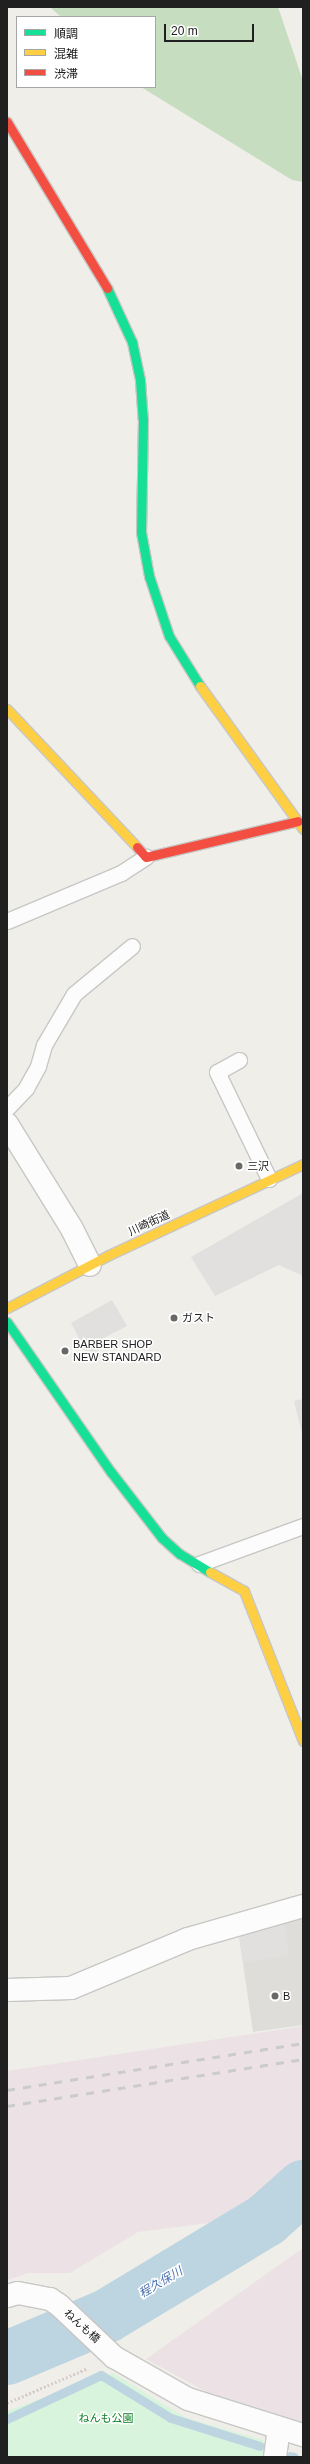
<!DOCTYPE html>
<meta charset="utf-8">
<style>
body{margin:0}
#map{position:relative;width:310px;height:2464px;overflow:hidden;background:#efeee9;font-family:Helvetica,"Noto Sans JP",sans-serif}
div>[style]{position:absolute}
.residential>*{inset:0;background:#deddda}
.industrial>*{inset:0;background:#ece2e6}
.forest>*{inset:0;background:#c6ddbf}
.park>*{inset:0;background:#d8f4dc}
.parking>*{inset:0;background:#e1e0de}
.stream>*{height:9px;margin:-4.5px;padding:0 4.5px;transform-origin:4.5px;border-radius:4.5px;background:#bdd5e1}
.river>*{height:54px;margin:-27px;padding:0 27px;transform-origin:27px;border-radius:27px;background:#bdd5e1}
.path>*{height:2.5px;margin-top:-1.25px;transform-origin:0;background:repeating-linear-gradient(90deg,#d7ccc8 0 2px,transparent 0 4px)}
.roads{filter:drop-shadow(1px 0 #c7c7c5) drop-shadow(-1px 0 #c7c7c5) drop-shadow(0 1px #c7c7c5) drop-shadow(0 -1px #c7c7c5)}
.lane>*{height:15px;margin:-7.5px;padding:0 7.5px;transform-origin:7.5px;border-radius:7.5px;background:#fdfcfc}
.street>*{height:22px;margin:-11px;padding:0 11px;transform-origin:11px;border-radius:11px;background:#fdfcfc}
.fast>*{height:9px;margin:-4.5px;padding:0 4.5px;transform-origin:4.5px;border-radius:4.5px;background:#16e098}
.slow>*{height:9px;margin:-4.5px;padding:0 4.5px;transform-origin:4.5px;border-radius:4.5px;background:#ffcf43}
.jam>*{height:9px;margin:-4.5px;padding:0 4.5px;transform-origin:4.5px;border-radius:4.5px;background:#f24e42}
.rail>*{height:3px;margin-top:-1.5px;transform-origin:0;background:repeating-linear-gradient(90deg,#cbcbca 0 8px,transparent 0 16px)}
.dots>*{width:11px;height:11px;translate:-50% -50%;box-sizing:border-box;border:2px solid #fff;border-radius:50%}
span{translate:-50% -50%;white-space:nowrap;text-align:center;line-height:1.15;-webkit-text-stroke:3px #fff;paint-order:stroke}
.poi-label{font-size:11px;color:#202020}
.left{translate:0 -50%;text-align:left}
.street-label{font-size:11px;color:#202020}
.park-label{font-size:11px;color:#0d7f26}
.water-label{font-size:12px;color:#4d71b0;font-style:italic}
.frame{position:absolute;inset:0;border:8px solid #202020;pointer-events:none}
.legend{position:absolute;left:16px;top:16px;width:140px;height:72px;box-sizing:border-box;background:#fff;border:1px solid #a6a6a6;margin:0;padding:5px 7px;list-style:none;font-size:12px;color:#202020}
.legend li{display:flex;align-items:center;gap:8px;height:20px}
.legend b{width:20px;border:1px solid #a6a6a6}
.scale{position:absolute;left:164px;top:24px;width:90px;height:18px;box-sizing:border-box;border:2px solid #202020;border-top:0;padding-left:5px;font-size:12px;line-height:14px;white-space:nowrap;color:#202020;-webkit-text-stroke:3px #fff;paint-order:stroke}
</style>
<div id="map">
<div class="residential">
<div style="clip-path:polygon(303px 1918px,303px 2025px,253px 2032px,239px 1936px)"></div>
</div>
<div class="industrial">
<div style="clip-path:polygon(303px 2026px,303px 2211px,138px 2232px,70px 2273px,28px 2273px,7px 2280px,7px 2071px)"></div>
<div style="clip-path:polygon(303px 2248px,303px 2426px,227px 2403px,146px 2359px)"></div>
</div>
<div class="forest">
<div style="clip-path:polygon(50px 7px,278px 7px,303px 81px,303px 182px,292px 180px,141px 87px,155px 87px,155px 17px,61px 17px)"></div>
</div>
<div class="park">
<div style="clip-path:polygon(113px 2373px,186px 2418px,263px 2440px,268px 2457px,7px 2457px,7px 2411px)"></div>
</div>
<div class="parking">
<div style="clip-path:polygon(303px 1193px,303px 1276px,279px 1265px,215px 1296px,191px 1257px)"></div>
<div style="clip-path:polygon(112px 1300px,127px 1326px,94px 1343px,101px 1355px,91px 1361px,71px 1323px)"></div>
<div style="clip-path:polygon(303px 1399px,303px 1437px,294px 1401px)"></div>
<div style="clip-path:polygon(284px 1923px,289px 1956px,243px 1963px,239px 1936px)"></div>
</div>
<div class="stream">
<div style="left:7px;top:2419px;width:104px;rotate:-25.1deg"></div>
<div style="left:101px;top:2375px;width:82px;rotate:31.6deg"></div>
<div style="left:171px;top:2418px;width:93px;rotate:17.5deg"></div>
<div style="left:290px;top:2456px;width:4px;rotate:14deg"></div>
</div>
<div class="river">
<div style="left:7px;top:2358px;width:108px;rotate:-22.8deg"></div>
<div style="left:107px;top:2316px;width:186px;rotate:-31.1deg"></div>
<div style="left:266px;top:2220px;width:50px;rotate:-41.7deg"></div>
</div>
<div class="path">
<div style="left:7px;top:2403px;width:88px;rotate:-23.4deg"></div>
</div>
<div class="roads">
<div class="lane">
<div style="left:7px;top:921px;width:124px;rotate:-22.8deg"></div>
<div style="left:121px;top:873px;width:30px;rotate:-33deg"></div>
<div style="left:239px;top:1060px;width:25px;rotate:151deg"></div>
<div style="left:217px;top:1072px;width:119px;rotate:64.1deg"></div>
<div style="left:7px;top:1108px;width:28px;rotate:-46deg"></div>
<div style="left:26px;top:1088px;width:25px;rotate:-61deg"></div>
<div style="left:38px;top:1066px;width:22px;rotate:-74deg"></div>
<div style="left:44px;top:1045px;width:59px;rotate:-59.5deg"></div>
<div style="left:74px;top:994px;width:75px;rotate:-39.6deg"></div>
<div style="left:199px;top:1564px;width:111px;rotate:-20.1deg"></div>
</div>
<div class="street">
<div style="left:7px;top:1124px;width:123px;rotate:58.2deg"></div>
<div style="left:72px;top:1229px;width:40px;rotate:63.4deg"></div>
<div style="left:7px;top:1990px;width:64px;rotate:-1.8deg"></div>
<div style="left:71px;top:1988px;width:127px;rotate:-22.7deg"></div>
<div style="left:188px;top:1939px;width:120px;rotate:-16deg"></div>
<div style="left:7px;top:2296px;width:11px;rotate:-15deg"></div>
<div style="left:18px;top:2293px;width:33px;rotate:11deg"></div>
<div style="left:50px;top:2299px;width:11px;rotate:34deg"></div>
<div style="left:59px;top:2305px;width:76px;rotate:43.4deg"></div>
<div style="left:114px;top:2357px;width:85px;rotate:29.6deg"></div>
<div style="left:188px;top:2399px;width:121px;rotate:17.4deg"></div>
<div style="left:275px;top:2457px;width:29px;rotate:-82deg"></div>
</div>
<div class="fast">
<div style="left:107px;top:288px;width:60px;rotate:65.2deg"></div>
<div style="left:132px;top:342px;width:39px;rotate:78deg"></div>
<div style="left:140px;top:380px;width:39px;rotate:86deg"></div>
<div style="left:143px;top:419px;width:113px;rotate:91deg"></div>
<div style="left:141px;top:532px;width:45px;rotate:79.7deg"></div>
<div style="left:149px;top:576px;width:63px;rotate:71.6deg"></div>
<div style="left:169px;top:636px;width:59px;rotate:58.2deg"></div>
<div style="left:7px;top:1322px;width:183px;rotate:55.3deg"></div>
<div style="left:111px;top:1472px;width:83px;rotate:52.3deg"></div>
<div style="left:162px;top:1538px;width:24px;rotate:42deg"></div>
<div style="left:180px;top:1554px;width:35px;rotate:31deg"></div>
</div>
<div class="slow">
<div style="left:200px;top:686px;width:176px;rotate:54.2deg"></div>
<div style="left:7px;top:709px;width:190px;rotate:46.7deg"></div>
<div style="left:7px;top:1308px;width:115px;rotate:-27.5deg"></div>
<div style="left:109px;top:1255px;width:214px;rotate:-25.1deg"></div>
<div style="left:210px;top:1572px;width:39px;rotate:29deg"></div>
<div style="left:244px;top:1591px;width:161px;rotate:68.5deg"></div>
</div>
<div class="jam">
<div style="left:7px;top:122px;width:194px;rotate:58.9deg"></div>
<div style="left:137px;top:847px;width:13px;rotate:48deg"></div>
<div style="left:146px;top:857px;width:156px;rotate:-13.3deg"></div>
</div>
</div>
<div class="rail">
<div style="left:7px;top:2090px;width:300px;rotate:-9deg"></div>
<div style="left:7px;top:2106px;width:300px;rotate:-9deg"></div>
</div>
<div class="dots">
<div style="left:239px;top:1166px;background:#686866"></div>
<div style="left:174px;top:1318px;background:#686866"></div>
<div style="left:65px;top:1351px;background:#686866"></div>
<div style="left:275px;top:1996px;background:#686866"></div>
</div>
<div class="poi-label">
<span class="left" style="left:247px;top:1166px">三沢</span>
<span class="left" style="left:182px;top:1318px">ガスト</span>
<span class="left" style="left:73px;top:1351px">BARBER SHOP<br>NEW STANDARD</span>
<span class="left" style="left:283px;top:1996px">B</span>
</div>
<div class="street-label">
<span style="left:149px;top:1223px;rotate:-25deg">川崎街道</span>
<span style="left:82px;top:2326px;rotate:42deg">ねんも橋</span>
</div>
<div class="park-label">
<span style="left:106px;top:2418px">ねんも公園</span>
</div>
<div class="water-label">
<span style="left:161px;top:2283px;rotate:-31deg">程久保川</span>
</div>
<div class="frame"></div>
<ul class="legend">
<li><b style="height:5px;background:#16e098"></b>順調</li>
<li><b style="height:5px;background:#ffcf43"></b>混雑</li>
<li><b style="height:5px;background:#f24e42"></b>渋滞</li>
</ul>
<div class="scale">20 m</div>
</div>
